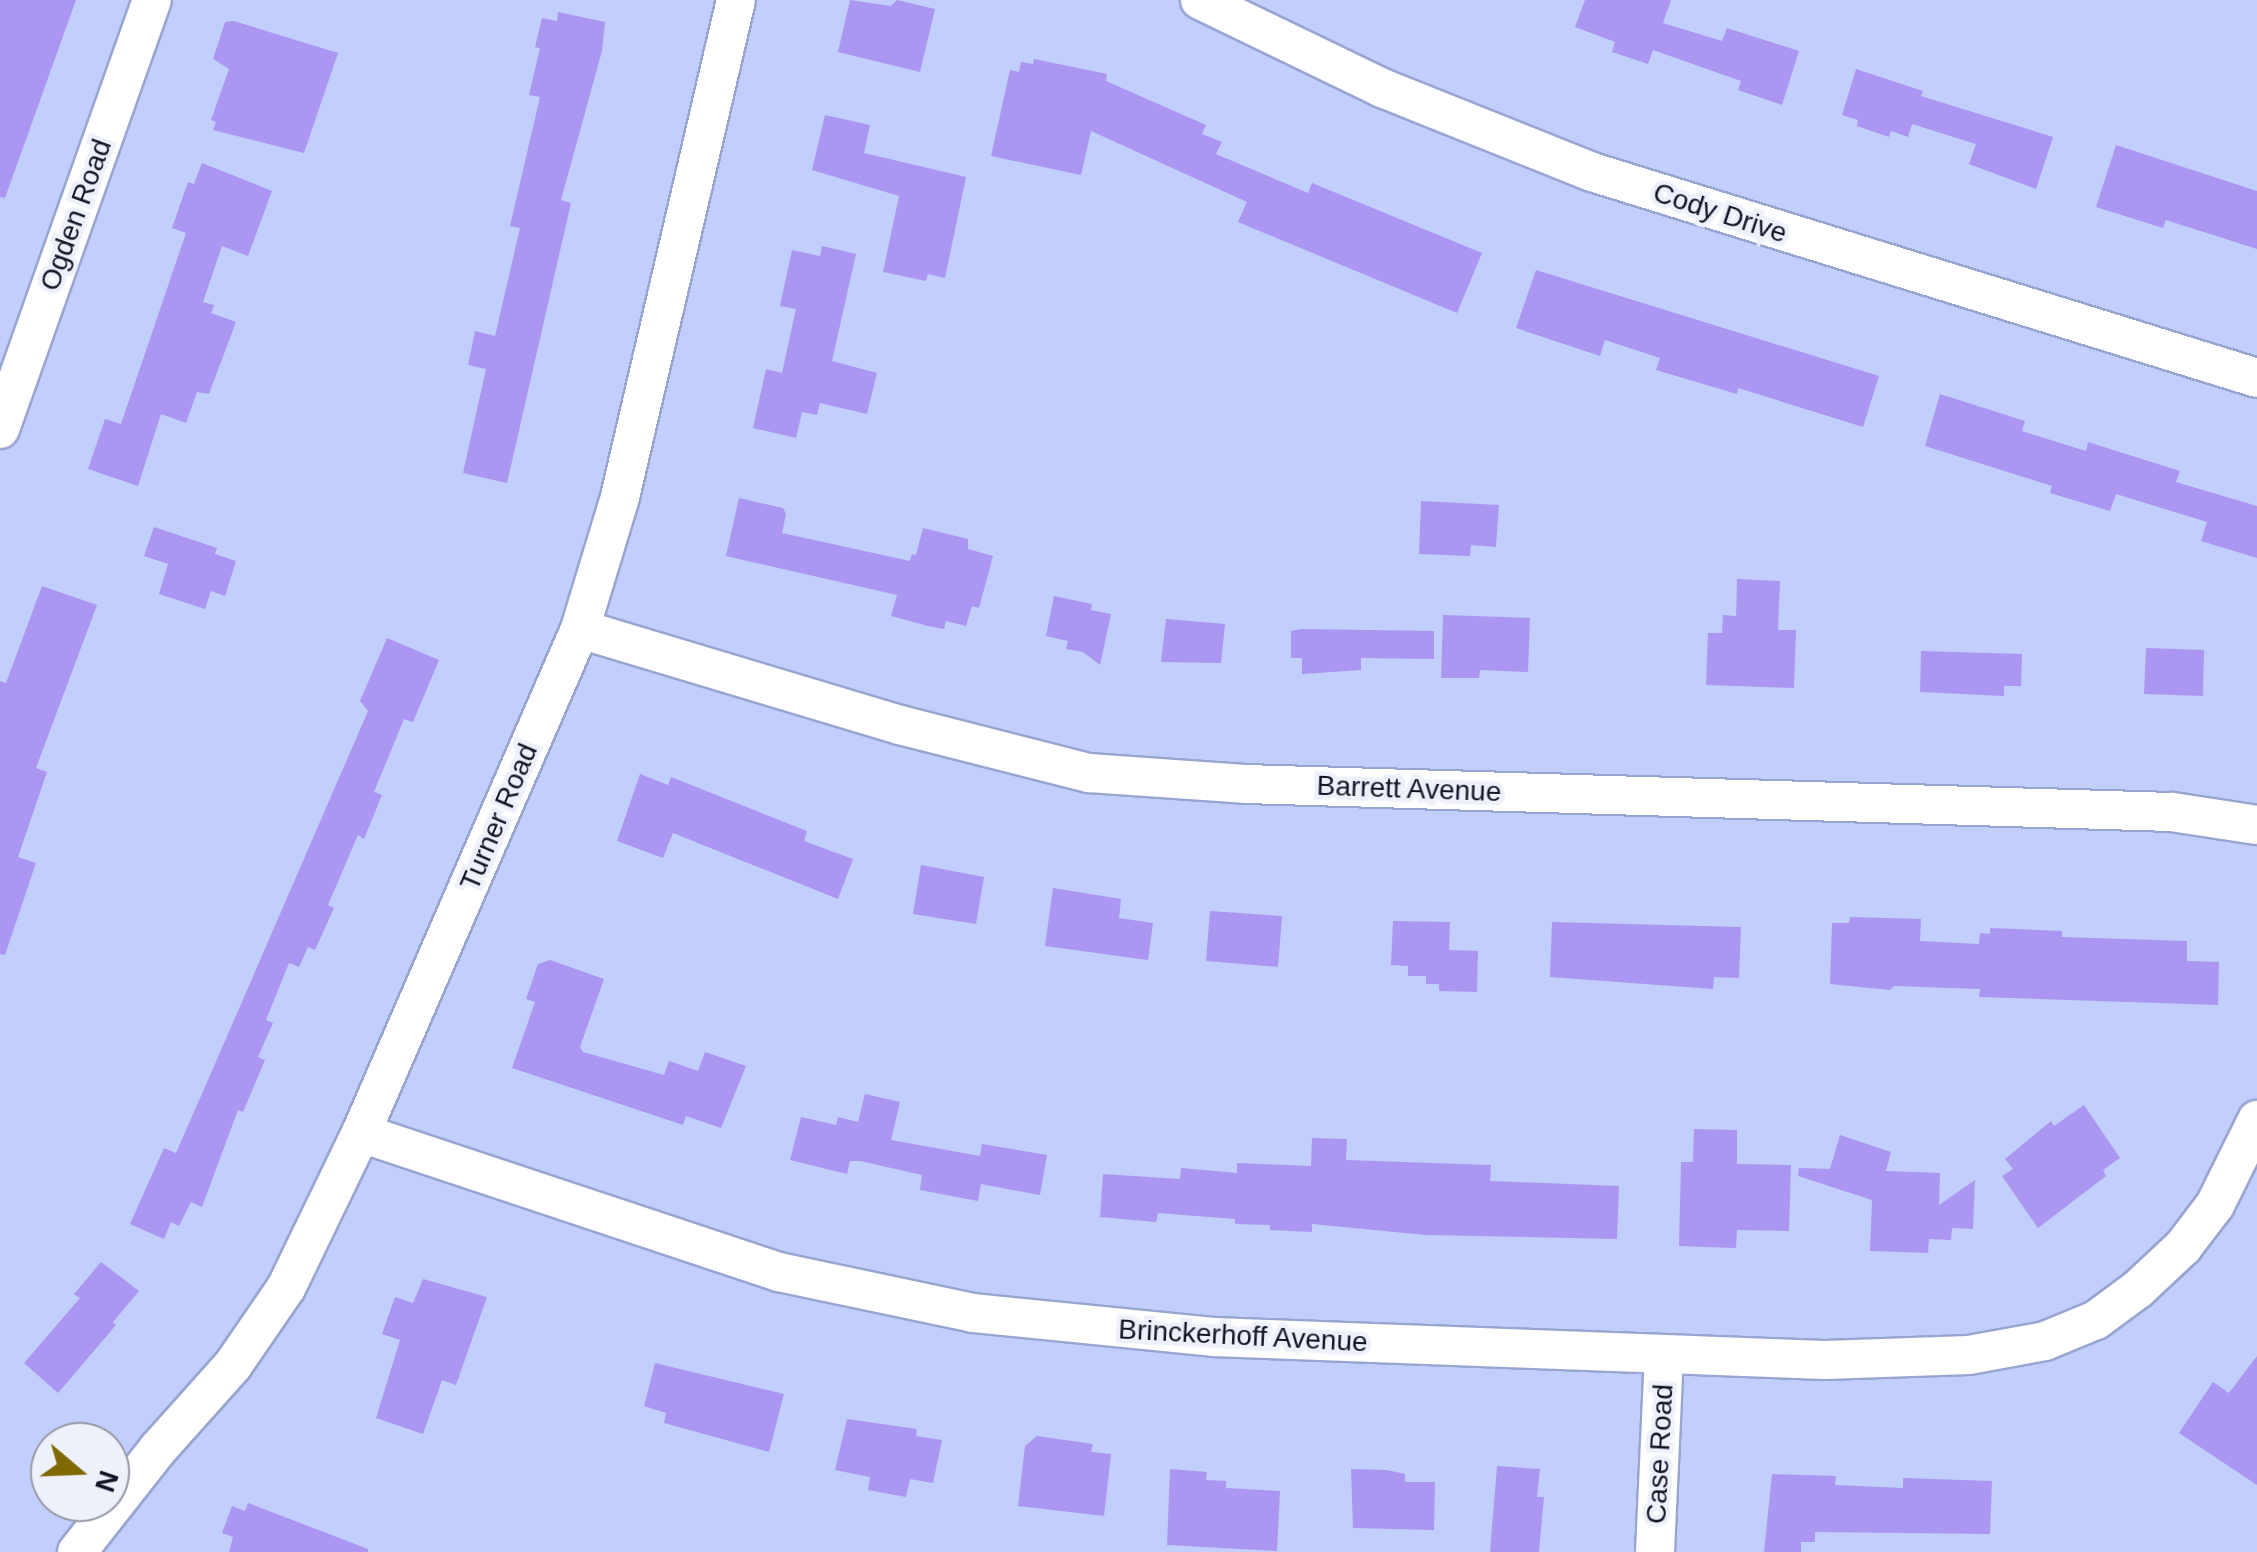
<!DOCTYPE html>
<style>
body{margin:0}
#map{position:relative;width:2257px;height:1552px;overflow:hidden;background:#c2cefc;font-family:Helvetica,sans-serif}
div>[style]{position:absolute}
.building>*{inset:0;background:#ab97f1}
.roads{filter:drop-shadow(2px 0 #99a5d1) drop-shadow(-2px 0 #99a5d1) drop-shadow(0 2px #99a5d1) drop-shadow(0 -2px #99a5d1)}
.minor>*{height:38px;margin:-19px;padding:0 19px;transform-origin:19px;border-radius:19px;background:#fff}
span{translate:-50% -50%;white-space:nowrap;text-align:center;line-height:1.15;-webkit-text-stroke:9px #eef1fa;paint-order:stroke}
.street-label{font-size:28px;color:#121525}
.north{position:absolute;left:30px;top:1422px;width:100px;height:100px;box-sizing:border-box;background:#eef1fa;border:2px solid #9699a5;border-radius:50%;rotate:109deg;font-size:28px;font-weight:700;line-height:40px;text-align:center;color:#121525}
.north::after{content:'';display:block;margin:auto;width:35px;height:45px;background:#816902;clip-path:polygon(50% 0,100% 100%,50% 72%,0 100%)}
</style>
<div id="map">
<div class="building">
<div style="clip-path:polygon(0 0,76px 0,5px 198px,0 197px)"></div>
<div style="clip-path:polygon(850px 0,891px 6px,897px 0,935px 9px,920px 72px,838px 52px)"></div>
<div style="clip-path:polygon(1585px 0,1671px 0,1663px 23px,1722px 41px,1727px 28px,1799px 51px,1782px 105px,1738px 90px,1741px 81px,1653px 50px,1648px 64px,1612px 52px,1615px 42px,1575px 27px)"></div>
<div style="clip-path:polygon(558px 12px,605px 22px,602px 51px,561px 200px,571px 203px,507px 483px,463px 473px,486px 369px,468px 365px,475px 331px,495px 336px,520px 228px,510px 226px,540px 97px,529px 95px,540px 48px,535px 47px,542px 18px,557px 21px)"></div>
<div style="clip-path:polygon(234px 21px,338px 53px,304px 153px,213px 130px,216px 122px,211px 120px,229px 69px,213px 59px,225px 22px)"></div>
<div style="clip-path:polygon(1034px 59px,1107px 74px,1106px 81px,1206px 125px,1202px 134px,1222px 142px,1216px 154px,1308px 193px,1312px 183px,1482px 253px,1457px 313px,1238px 222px,1247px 202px,1091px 131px,1081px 175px,991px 156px,1010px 70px,1019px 72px,1021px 62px,1033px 64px)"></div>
<div style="clip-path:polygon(1856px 69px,1923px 91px,1921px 96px,2053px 137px,2036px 189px,1969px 164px,1976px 144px,1912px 124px,1908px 137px,1891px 131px,1889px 137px,1857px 126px,1858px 120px,1842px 115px)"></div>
<div style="clip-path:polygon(825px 115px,870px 125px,864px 153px,966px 177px,945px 278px,928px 274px,926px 281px,883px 272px,899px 196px,812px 170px)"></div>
<div style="clip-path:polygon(2116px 145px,2257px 191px,2257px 249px,2166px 220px,2163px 228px,2096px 207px)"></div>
<div style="clip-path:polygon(202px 163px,272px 191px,248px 256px,222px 246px,203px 302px,214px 305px,211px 313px,236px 322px,209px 394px,197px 392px,186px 423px,161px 414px,138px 486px,88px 469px,105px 419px,121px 424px,186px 233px,172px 228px,188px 182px,194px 184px)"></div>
<div style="clip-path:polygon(822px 246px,856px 254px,832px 361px,877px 373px,867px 414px,820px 403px,817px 415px,802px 412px,796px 438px,753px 428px,766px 369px,782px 373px,796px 309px,780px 306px,792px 250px,820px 256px)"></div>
<div style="clip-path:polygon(1536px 270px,1879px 376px,1863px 427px,1738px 388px,1737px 394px,1656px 370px,1660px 358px,1605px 340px,1600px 356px,1516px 328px)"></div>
<div style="clip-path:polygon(1940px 394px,2025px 421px,2022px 431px,2086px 451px,2088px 442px,2180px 471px,2176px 482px,2257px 506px,2257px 558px,2201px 541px,2207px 522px,2116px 494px,2110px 511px,2050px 493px,2052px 486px,1925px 446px)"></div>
<div style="clip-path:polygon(739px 498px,783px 508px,786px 514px,782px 533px,910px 561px,912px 554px,916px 555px,923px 528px,968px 539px,968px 549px,993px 556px,979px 608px,972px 606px,966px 626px,946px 621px,944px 629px,928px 626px,891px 616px,897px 595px,726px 556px)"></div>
<div style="clip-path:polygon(1421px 501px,1499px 505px,1496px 547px,1471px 545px,1470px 556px,1419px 554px)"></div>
<div style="clip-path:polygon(154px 527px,217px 548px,215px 554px,236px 561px,225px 596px,211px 591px,205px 609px,159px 594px,168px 564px,144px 556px)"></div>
<div style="clip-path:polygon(1737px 579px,1780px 581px,1778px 630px,1796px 630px,1794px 688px,1706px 685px,1708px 633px,1722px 633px,1723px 615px,1736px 616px)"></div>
<div style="clip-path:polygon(42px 586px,97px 605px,36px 768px,47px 772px,18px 857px,36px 863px,5px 955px,0 954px,0 681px,6px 683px)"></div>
<div style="clip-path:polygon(1054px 596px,1092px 604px,1091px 610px,1111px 614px,1100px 665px,1083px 652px,1066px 649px,1068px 641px,1046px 636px)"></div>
<div style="clip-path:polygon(1443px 615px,1530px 618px,1528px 672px,1480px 670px,1479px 678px,1441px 678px)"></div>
<div style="clip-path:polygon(1166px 619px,1225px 624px,1221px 663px,1161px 662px)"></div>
<div style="clip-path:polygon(1302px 629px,1434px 631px,1434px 659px,1361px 658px,1361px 670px,1302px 674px,1302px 658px,1291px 658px,1291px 631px)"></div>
<div style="clip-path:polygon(387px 638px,439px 660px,413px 722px,404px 719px,374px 792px,382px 795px,364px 839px,358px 835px,328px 905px,334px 908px,315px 950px,308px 947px,299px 967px,289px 963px,266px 1020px,273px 1023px,258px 1057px,265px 1060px,243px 1112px,238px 1110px,202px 1207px,191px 1202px,179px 1226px,171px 1222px,164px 1239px,130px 1224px,164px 1148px,176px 1153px,225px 1041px,368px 711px,360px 701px)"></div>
<div style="clip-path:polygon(2146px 648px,2204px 650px,2203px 696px,2144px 694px)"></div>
<div style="clip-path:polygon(1921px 651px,2022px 654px,2021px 686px,2004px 686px,2004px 696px,1920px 692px)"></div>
<div style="clip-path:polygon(640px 774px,668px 785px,671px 777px,807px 831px,804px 841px,853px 859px,838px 899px,673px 833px,663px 858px,617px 841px)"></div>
<div style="clip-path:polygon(921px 865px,984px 877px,976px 924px,913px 914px)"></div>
<div style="clip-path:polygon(1053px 888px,1121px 899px,1119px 918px,1153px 923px,1148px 960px,1045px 946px)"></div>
<div style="clip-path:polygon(1210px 911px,1282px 916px,1278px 967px,1206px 961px)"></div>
<div style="clip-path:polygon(1850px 917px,1921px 919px,1920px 941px,1979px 944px,1980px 933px,1990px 934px,1990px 928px,2062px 931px,2062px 937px,2187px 941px,2187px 961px,2219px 962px,2218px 1005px,1979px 997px,1980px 989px,1894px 986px,1890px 990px,1830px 984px,1832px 923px,1849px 923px)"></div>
<div style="clip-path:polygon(1393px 921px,1450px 922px,1449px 950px,1478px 951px,1477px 992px,1439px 991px,1439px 984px,1426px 984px,1426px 976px,1408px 976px,1408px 966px,1391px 965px)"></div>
<div style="clip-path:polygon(1552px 922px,1741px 927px,1739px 978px,1714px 977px,1713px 989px,1550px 977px)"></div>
<div style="clip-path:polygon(550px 960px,604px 979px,580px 1047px,583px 1052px,664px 1075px,669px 1061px,698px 1071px,705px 1052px,746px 1066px,721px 1128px,686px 1116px,683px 1125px,512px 1068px,535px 1002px,526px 999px,538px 964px)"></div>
<div style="clip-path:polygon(865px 1094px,900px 1102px,891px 1140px,980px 1156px,982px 1144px,1047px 1155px,1040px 1195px,981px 1184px,978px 1201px,920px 1190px,922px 1175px,860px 1161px,850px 1161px,847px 1174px,790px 1160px,801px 1117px,836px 1125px,838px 1117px,858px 1122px)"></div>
<div style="clip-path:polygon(2084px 1105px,2120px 1158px,2103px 1170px,2106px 1176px,2038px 1228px,2002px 1176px,2013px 1169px,2005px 1159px,2051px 1121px,2054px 1126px)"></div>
<div style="clip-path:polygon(1694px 1129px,1737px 1130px,1737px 1164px,1791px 1165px,1789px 1231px,1737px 1230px,1736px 1248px,1679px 1246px,1681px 1162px,1693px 1162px)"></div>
<div style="clip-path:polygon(1840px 1135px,1891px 1152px,1886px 1171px,1940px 1173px,1939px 1205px,1975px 1180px,1973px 1229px,1952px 1228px,1951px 1240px,1929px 1239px,1928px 1253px,1870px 1251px,1872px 1200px,1798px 1176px,1799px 1168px,1830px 1169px)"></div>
<div style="clip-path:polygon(1312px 1138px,1347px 1139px,1346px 1160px,1491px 1165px,1490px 1181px,1619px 1186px,1617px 1239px,1426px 1235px,1312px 1224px,1312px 1232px,1270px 1230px,1270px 1225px,1235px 1224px,1235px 1219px,1158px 1213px,1156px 1222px,1100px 1217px,1103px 1174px,1180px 1179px,1181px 1168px,1237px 1173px,1237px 1163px,1311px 1166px)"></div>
<div style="clip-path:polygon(101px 1262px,139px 1291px,113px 1322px,116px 1325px,58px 1393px,24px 1363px,80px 1298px,74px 1294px)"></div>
<div style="clip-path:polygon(423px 1279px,487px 1297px,456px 1385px,442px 1380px,423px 1434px,376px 1418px,400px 1340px,382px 1334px,395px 1297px,413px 1303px)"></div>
<div style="clip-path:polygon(2257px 1356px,2257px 1485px,2179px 1433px,2213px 1382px,2229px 1393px)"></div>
<div style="clip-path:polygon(655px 1363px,784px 1394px,769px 1452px,664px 1423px,666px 1413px,644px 1406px)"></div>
<div style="clip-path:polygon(847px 1419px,917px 1429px,916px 1436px,942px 1440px,933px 1483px,910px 1479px,906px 1497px,868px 1490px,870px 1477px,835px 1470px)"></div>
<div style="clip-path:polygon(1037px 1436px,1093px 1444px,1091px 1452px,1111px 1454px,1104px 1516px,1018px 1506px,1025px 1446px)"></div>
<div style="clip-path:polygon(1497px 1466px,1540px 1469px,1537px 1497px,1544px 1497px,1539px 1552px,1490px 1552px)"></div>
<div style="clip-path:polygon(1170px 1469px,1207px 1472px,1206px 1480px,1226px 1481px,1226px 1488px,1280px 1491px,1277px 1551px,1167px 1545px)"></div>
<div style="clip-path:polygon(1351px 1469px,1387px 1470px,1405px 1474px,1405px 1482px,1435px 1482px,1434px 1530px,1353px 1528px)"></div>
<div style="clip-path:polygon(1772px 1474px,1836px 1476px,1835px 1485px,1903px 1488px,1903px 1478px,1992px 1481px,1990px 1534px,1815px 1532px,1815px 1542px,1801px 1542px,1801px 1552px,1764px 1552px)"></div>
<div style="clip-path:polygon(248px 1503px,368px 1549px,368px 1552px,229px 1552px,233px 1537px,222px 1533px,232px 1506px,245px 1511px)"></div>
</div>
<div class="roads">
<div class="minor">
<div style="left:1200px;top:0;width:202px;rotate:25.8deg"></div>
<div style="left:1382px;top:88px;width:226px;rotate:21.8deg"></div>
<div style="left:1592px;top:172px;width:696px;rotate:17.21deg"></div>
<div style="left:0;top:429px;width:455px;rotate:-70.5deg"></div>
<div style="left:580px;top:629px;width:334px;rotate:16.7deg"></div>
<div style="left:900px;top:725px;width:195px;rotate:14.3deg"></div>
<div style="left:1089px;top:773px;width:156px;rotate:4deg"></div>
<div style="left:1245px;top:784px;width:927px;rotate:1.73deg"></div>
<div style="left:2172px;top:812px;width:86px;rotate:8.7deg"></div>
<div style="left:361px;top:1133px;width:441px;rotate:18.4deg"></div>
<div style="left:779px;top:1272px;width:198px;rotate:11.9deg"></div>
<div style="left:973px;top:1313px;width:242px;rotate:5.7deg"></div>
<div style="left:1214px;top:1337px;width:611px;rotate:2.16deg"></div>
<div style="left:1825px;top:1360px;width:144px;rotate:-2deg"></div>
<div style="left:1969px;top:1355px;width:77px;rotate:-10.4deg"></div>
<div style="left:2045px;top:1341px;width:55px;rotate:-22.4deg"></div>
<div style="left:2096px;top:1320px;width:52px;rotate:-36.4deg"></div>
<div style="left:2138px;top:1289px;width:62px;rotate:-43deg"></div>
<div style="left:2183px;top:1247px;width:53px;rotate:-52.7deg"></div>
<div style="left:2215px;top:1205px;width:95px;rotate:-63.7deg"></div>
<div style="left:77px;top:1552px;width:131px;rotate:-51.8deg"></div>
<div style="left:158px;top:1449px;width:113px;rotate:-48.2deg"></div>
<div style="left:233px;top:1365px;width:93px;rotate:-55.5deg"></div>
<div style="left:286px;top:1288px;width:172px;rotate:-64.2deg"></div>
<div style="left:361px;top:1133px;width:550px;rotate:-66.51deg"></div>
<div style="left:580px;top:629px;width:138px;rotate:-73.1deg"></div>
<div style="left:620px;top:497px;width:510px;rotate:-76.86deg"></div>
<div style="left:1655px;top:1552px;width:196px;rotate:-87.4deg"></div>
</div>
</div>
<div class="street-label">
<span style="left:1720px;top:213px;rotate:18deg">Cody Drive</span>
<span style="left:76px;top:215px;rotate:-70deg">Ogden Road</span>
<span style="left:1409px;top:789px;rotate:2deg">Barrett Avenue</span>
<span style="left:499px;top:817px;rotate:-67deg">Turner Road</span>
<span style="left:1243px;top:1336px;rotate:3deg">Brinckerhoff Avenue</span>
<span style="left:1660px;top:1454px;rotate:-87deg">Case Road</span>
</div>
<div class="north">N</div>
</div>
